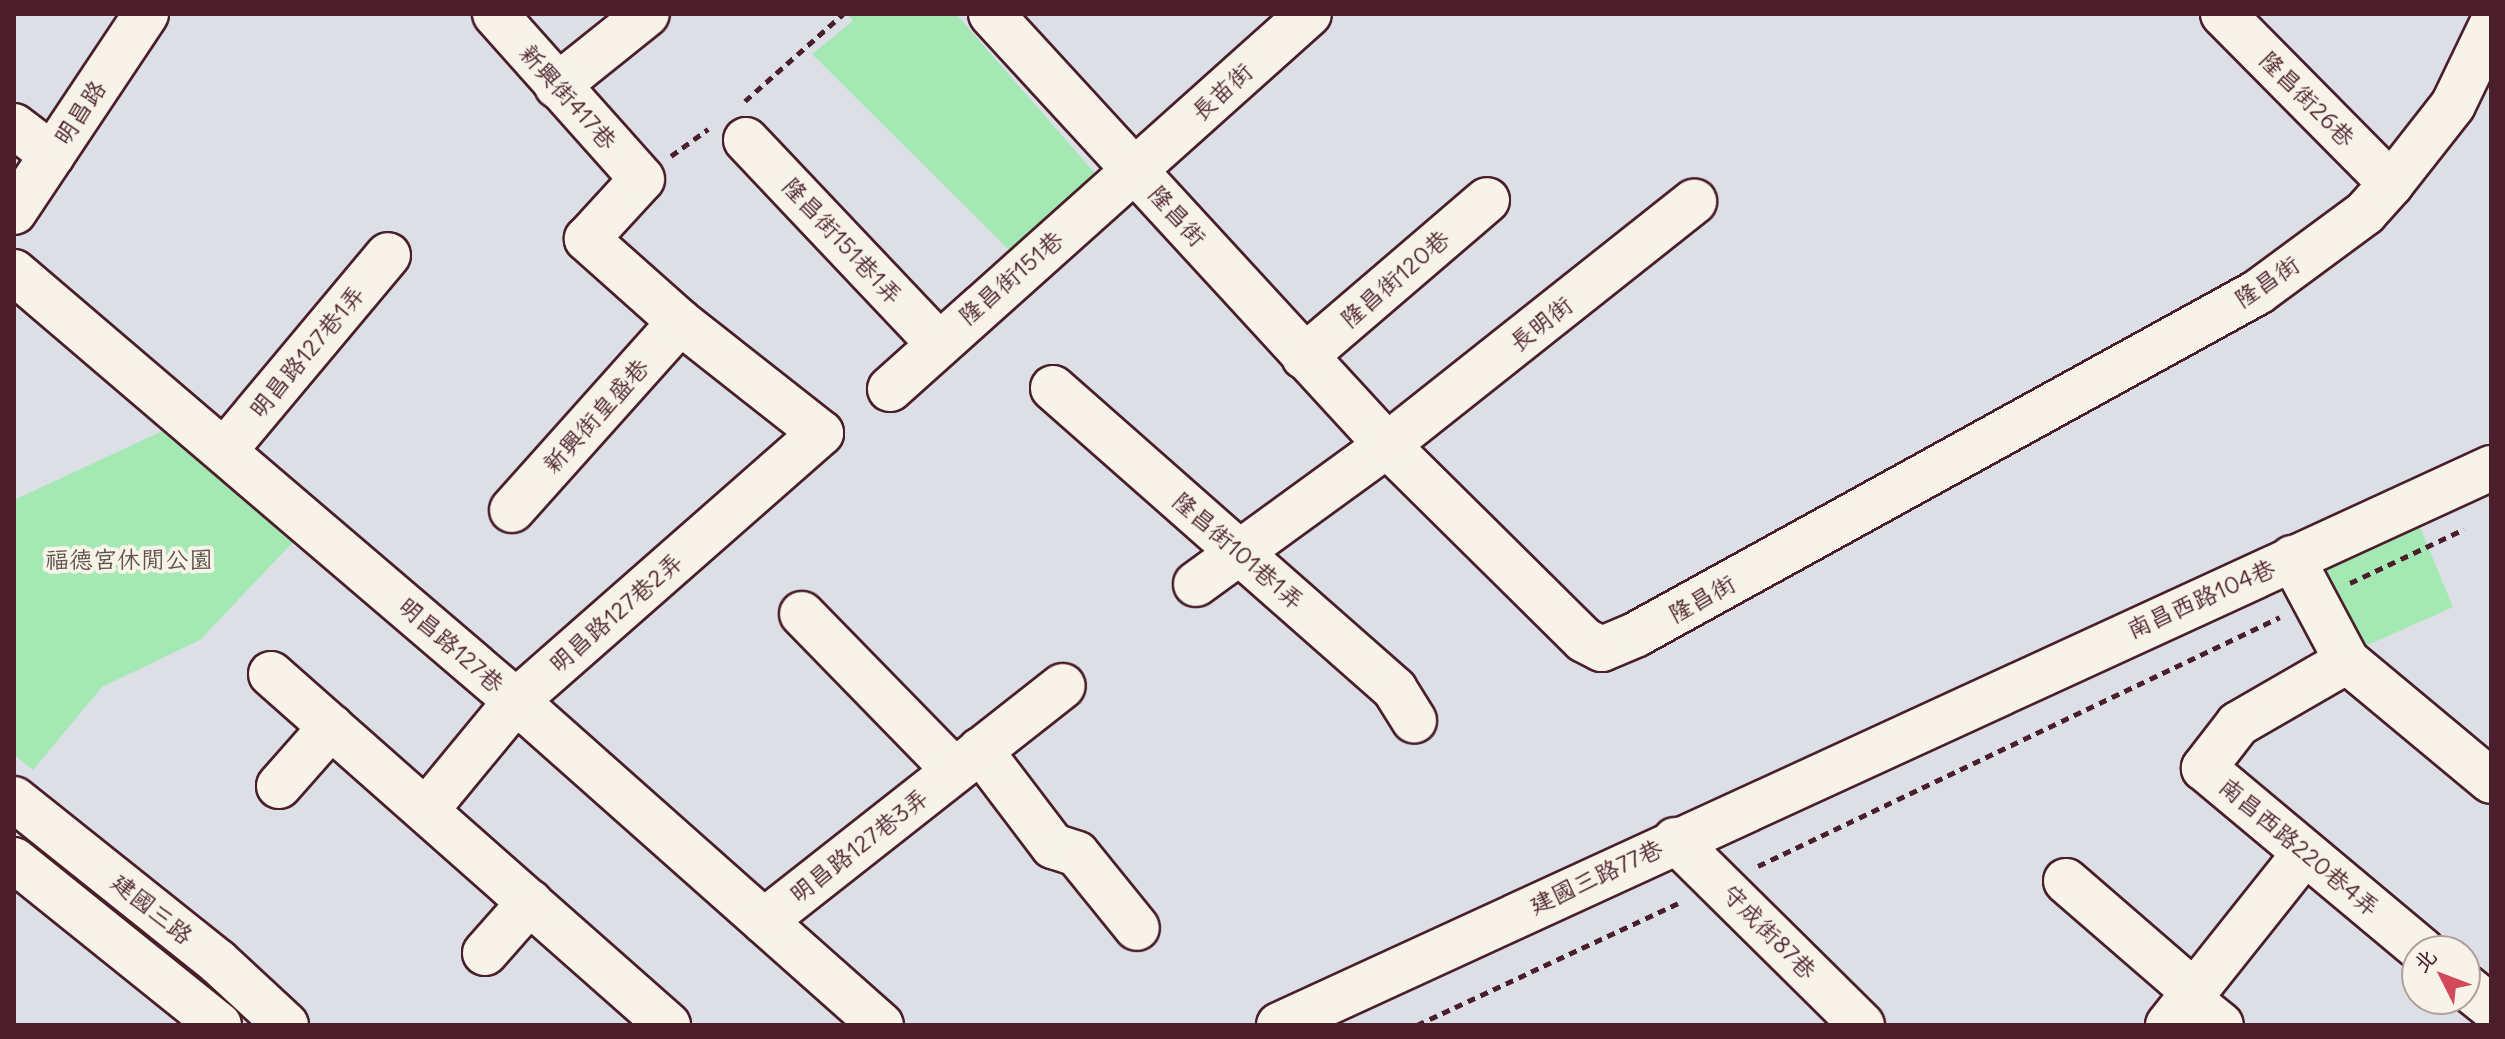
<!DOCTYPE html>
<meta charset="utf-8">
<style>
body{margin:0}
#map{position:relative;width:2505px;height:1039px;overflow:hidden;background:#dcdfe5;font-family:Delius,"LXGW WenKai TC",sans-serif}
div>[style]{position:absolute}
.green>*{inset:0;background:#a4e9b4}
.path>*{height:5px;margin-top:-2.5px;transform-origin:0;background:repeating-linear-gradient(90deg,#4a1f2b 0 8px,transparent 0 14px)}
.roads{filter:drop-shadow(2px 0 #4a1f2b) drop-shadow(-2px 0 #4a1f2b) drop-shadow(0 2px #4a1f2b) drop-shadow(0 -2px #4a1f2b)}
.minor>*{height:44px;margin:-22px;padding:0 22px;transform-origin:22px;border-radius:22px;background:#f7f3e8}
span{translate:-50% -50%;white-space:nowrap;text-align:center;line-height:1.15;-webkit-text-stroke:8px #f7f3e8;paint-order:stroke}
.street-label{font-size:24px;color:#4a1f2b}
.park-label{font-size:24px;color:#60524d}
.frame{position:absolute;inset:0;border:16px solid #4a1f2b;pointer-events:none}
.north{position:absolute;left:2401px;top:935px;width:80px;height:80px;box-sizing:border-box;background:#f7f3e8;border:2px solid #b29e9c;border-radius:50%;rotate:312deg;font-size:22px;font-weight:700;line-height:32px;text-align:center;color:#4a1f2b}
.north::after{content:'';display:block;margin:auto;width:28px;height:36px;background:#d1495b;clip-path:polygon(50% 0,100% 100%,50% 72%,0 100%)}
</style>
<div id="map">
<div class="green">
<div style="clip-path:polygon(847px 14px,956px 14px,1114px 195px,1026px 267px,812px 54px,853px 21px)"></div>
<div style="clip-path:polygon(169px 428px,294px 541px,200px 640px,102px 687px,33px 770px,14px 755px,14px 500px)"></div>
<div style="clip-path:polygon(2417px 520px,2453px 607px,2352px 652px,2310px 571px)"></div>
</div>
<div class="path">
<div style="left:745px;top:101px;width:131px;rotate:-41.6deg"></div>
<div style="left:671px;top:156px;width:46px;rotate:-36.1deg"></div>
<div style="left:2350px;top:583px;width:126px;rotate:-25.3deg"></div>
<div style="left:1758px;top:866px;width:578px;rotate:-25.5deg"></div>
<div style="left:1417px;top:1025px;width:291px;rotate:-25deg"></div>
</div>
<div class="roads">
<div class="minor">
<div style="left:991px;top:14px;width:585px;rotate:47.42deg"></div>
<div style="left:1387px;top:445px;width:277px;rotate:44.7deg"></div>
<div style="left:1584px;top:640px;width:20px;rotate:27deg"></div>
<div style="left:1602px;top:649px;width:38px;rotate:-23deg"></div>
<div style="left:1637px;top:634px;width:709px;rotate:-28.84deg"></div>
<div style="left:2258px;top:292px;width:133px;rotate:-36.4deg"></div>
<div style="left:2365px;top:213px;width:39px;rotate:-48deg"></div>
<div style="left:2391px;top:184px;width:100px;rotate:-51.9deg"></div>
<div style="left:2453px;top:105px;width:88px;rotate:-64.3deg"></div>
<div style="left:2223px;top:14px;width:239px;rotate:45.3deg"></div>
<div style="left:557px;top:86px;width:115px;rotate:-38.7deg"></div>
<div style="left:14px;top:126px;width:48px;rotate:37.3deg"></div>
<div style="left:746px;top:140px;width:278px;rotate:46.6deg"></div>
<div style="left:14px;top:212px;width:238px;rotate:-56.3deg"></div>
<div style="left:14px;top:272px;width:660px;rotate:40.52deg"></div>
<div style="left:516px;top:701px;width:488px;rotate:41.6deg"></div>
<div style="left:1304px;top:357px;width:241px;rotate:-40.6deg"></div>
<div style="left:1053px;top:388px;width:456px;rotate:41.4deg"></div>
<div style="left:1395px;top:690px;width:36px;rotate:58deg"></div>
<div style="left:890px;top:389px;width:562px;rotate:-41.83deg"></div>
<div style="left:225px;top:450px;width:254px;rotate:-50.1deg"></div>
<div style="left:512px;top:510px;width:252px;rotate:-48.2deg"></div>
<div style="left:2292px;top:558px;width:117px;rotate:61.9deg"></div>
<div style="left:2347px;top:661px;width:187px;rotate:39.8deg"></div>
<div style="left:1196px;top:584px;width:236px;rotate:-36deg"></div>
<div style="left:1387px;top:445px;width:392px;rotate:-38.4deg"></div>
<div style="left:802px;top:614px;width:218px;rotate:45.7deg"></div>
<div style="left:2347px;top:661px;width:126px;rotate:150deg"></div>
<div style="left:2238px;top:724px;width:56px;rotate:127.7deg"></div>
<div style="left:2204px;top:768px;width:285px;rotate:39.9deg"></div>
<div style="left:271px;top:674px;width:530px;rotate:41.48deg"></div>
<div style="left:980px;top:750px;width:121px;rotate:52.8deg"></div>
<div style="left:1053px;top:846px;width:25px;rotate:18deg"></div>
<div style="left:1077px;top:854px;width:95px;rotate:51deg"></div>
<div style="left:279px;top:786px;width:79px;rotate:-48.6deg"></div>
<div style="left:14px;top:799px;width:260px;rotate:38.6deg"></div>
<div style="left:217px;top:961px;width:94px;rotate:42.8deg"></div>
<div style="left:427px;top:809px;width:140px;rotate:-50.5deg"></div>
<div style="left:516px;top:701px;width:406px;rotate:-41.3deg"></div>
<div style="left:821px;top:433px;width:179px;rotate:-141.8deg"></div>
<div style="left:680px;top:322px;width:125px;rotate:-138.3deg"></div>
<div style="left:587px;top:239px;width:81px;rotate:-47.5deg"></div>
<div style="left:642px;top:179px;width:221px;rotate:-131.7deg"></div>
<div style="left:1675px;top:840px;width:263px;rotate:44.7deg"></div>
<div style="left:14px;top:860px;width:263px;rotate:38.8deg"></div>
<div style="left:2066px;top:881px;width:168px;rotate:40.9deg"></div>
<div style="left:764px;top:921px;width:380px;rotate:-38.2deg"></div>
<div style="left:485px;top:953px;width:68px;rotate:-48.6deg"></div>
<div style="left:2465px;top:986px;width:33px;rotate:39deg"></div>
<div style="left:2189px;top:999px;width:41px;rotate:39.1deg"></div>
<div style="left:1279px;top:1025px;width:1334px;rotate:-24.68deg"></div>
<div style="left:2168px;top:1025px;width:220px;rotate:-51.5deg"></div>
</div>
</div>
<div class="street-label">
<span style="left:1222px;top:92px;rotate:-42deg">長苗街</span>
<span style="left:568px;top:97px;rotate:48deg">新興街417巷</span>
<span style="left:2307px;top:99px;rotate:45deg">隆昌街26巷</span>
<span style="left:80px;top:113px;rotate:-56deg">明昌路</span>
<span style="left:1177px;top:216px;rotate:48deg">隆昌街</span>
<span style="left:842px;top:241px;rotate:47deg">隆昌街151巷1弄</span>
<span style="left:1011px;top:278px;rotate:-41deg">隆昌街151巷</span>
<span style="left:1395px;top:279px;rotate:-41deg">隆昌街120巷</span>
<span style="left:2267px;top:282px;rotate:-34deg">隆昌街</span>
<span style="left:1541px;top:324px;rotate:-38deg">長明街</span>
<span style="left:307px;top:352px;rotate:-50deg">明昌路127巷1弄</span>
<span style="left:596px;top:416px;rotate:-48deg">新興街皇盛巷</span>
<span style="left:1238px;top:551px;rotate:41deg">隆昌街101巷1弄</span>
<span style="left:1702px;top:599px;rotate:-29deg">隆昌街</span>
<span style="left:2201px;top:599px;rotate:-24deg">南昌西路104巷</span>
<span style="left:616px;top:613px;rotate:-41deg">明昌路127巷2弄</span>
<span style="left:451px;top:645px;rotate:41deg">明昌路127巷</span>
<span style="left:859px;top:846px;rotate:-38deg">明昌路127巷3弄</span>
<span style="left:2299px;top:847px;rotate:40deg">南昌西路220巷4弄</span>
<span style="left:1596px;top:877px;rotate:-25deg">建國三路77巷</span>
<span style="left:152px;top:909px;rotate:39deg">建國三路</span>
<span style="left:1769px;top:932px;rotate:45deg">守成街87巷</span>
</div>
<div class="park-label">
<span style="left:129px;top:560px">福德宮休閒公園</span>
</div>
<div class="frame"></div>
<div class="north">北</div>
</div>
